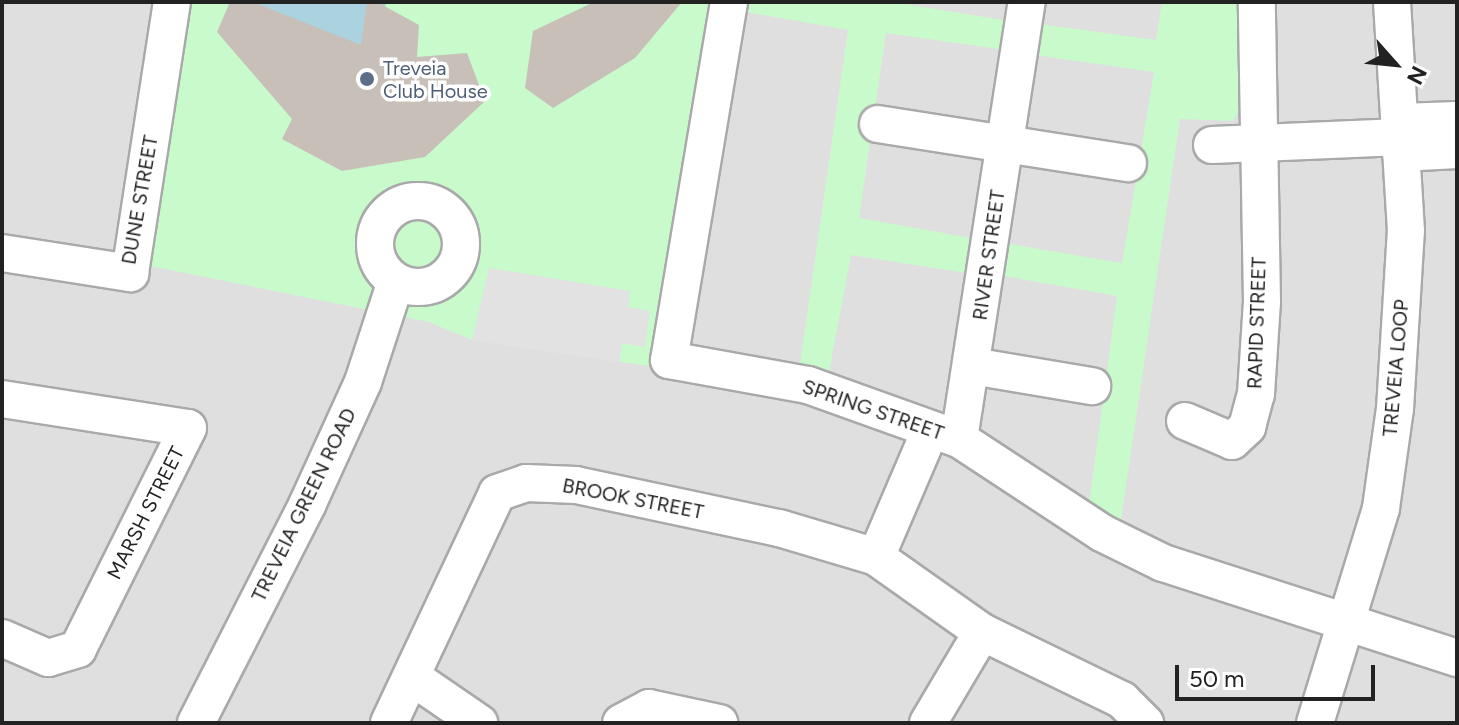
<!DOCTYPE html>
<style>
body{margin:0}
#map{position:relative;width:1459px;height:725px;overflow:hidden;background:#f2efe9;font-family:Figtree,sans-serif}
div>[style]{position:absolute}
.residential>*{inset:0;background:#e0dfdf}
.park>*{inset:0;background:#c8facc}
.parking>*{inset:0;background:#e2e2e2}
.water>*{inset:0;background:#aad3df}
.building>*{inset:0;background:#c7bfb8}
.roads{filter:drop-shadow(2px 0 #a9a9a9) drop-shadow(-2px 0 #a9a9a9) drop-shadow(0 2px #a9a9a9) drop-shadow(0 -2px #a9a9a9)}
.minor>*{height:36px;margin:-18px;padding:0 18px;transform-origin:18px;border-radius:18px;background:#fff}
.minor>.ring{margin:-18px;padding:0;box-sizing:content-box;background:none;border:36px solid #fff;border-radius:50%}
.dots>*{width:22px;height:22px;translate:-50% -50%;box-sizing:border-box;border:4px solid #fff;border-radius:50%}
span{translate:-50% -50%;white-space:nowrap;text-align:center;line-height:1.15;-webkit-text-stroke:7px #fff;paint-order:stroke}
.service-label{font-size:20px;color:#4e5e75}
.left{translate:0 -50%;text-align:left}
.street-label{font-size:20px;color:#222}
.frame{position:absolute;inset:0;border:4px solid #222;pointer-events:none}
.north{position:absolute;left:1355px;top:24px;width:80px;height:80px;-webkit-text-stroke:6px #fff;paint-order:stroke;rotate:117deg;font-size:22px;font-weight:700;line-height:32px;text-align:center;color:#222}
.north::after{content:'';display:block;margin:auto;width:28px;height:36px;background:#222;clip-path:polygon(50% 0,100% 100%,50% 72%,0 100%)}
.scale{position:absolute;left:1175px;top:665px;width:200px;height:36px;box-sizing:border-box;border:4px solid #222;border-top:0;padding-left:10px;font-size:24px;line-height:28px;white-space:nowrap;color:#222;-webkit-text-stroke:6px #fff;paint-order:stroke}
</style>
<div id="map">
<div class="residential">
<div style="clip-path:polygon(2px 2px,1457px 2px,1457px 723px,2px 723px)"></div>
</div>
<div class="park">
<div style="clip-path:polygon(185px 2px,710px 2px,656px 367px,472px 340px,429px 322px,145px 265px)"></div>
<div style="clip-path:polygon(741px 2px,893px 2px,1009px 21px,1005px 50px,886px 33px,859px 218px,972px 238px,966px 273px,851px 255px,829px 372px,800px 364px,848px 30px,740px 11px)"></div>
<div style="clip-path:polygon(1162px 2px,1237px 2px,1244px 103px,1233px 121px,1180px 119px,1121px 520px,1089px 504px,1117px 296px,998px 275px,1004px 243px,1122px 263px,1154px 72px,1034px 55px,1039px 24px,1156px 40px)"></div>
</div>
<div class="parking">
<div style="clip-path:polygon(489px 268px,630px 291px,628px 307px,650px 311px,645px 347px,622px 343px,619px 362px,472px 340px)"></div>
</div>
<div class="water">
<div style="clip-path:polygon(230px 2px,387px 2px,362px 60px)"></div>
</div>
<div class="building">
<div style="clip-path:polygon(230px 2px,253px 2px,361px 45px,367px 2px,377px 2px,419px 25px,417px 57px,467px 53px,485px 101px,425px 157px,342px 171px,282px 139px,292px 119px,217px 32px)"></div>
<div style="clip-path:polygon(594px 2px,682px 2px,635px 58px,553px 108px,525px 88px,533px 31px)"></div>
</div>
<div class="roads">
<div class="minor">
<div style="left:729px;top:2px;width:363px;rotate:99.5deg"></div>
<div style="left:669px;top:360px;width:141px;rotate:10.2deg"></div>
<div style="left:808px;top:385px;width:160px;rotate:19.7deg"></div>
<div style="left:959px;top:439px;width:171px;rotate:33.3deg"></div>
<div style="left:1102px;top:533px;width:68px;rotate:26.2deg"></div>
<div style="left:1163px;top:563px;width:309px;rotate:17.9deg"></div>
<div style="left:1401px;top:122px;width:56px;rotate:-2deg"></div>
<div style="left:878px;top:124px;width:253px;rotate:8.9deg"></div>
<div style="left:1212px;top:145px;width:189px;rotate:-2.4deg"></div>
<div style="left:1401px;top:153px;width:56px;rotate:-3.1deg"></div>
<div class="ring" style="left:375px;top:201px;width:50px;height:50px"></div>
<div style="left:2px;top:253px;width:130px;rotate:8.9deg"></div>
<div style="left:130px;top:273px;width:274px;rotate:-81.2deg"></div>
<div style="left:972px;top:366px;width:122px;rotate:9.5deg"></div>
<div style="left:2px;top:399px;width:188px;rotate:8.9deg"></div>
<div style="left:188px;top:428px;width:247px;rotate:116.5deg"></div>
<div style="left:78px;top:649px;width:31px;rotate:163deg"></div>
<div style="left:48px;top:658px;width:50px;rotate:-156.5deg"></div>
<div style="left:1185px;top:421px;width:51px;rotate:23.1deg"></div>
<div style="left:1232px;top:441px;width:21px;rotate:-43deg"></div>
<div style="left:1247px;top:427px;width:34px;rotate:-75deg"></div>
<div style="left:1256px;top:394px;width:92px;rotate:-86.3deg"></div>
<div style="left:1262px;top:302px;width:300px;rotate:-91deg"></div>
<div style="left:959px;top:439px;width:442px;rotate:-81.2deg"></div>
<div style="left:876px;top:557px;width:137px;rotate:-66.8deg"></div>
<div style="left:415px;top:679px;width:78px;rotate:34.5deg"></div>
<div style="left:196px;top:723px;width:245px;rotate:-63deg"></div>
<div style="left:307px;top:505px;width:135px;rotate:-65.5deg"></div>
<div style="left:363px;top:382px;width:106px;rotate:-71.9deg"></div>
<div style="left:389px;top:723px;width:254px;rotate:-64.8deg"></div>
<div style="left:497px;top:493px;width:31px;rotate:-19deg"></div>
<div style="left:526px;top:483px;width:50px;rotate:2.3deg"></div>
<div style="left:576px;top:485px;width:208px;rotate:12deg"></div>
<div style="left:779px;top:528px;width:101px;rotate:16.6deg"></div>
<div style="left:876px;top:557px;width:130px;rotate:35.3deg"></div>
<div style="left:982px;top:632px;width:156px;rotate:25.9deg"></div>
<div style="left:1122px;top:700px;width:33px;rotate:45deg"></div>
<div style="left:621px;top:723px;width:32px;rotate:-28deg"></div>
<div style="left:649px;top:708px;width:72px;rotate:12.1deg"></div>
<div style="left:928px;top:723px;width:106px;rotate:-59.3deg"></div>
<div style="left:1315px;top:723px;width:225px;rotate:-72.9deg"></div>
<div style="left:1381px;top:508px;width:100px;rotate:-82deg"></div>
<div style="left:1395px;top:409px;width:178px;rotate:-86.5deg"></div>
<div style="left:1406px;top:231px;width:229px;rotate:-93.5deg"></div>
</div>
</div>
<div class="dots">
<div style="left:367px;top:79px;background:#5c6f8a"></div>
</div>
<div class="service-label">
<span class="left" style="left:383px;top:80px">Treveia<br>Club House</span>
</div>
<div class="street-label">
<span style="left:140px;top:200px;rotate:-80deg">DUNE STREET</span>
<span style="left:989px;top:255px;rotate:-82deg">RIVER STREET</span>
<span style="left:1257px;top:323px;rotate:-88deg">RAPID STREET</span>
<span style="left:1396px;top:368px;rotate:-85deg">TREVEIA LOOP</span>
<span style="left:873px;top:410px;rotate:19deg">SPRING STREET</span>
<span style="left:633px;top:499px;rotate:11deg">BROOK STREET</span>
<span style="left:304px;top:505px;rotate:-64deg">TREVEIA GREEN ROAD</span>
<span style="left:146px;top:513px;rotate:-63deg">MARSH STREET</span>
</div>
<div class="frame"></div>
<div class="north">N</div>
<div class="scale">50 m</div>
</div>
